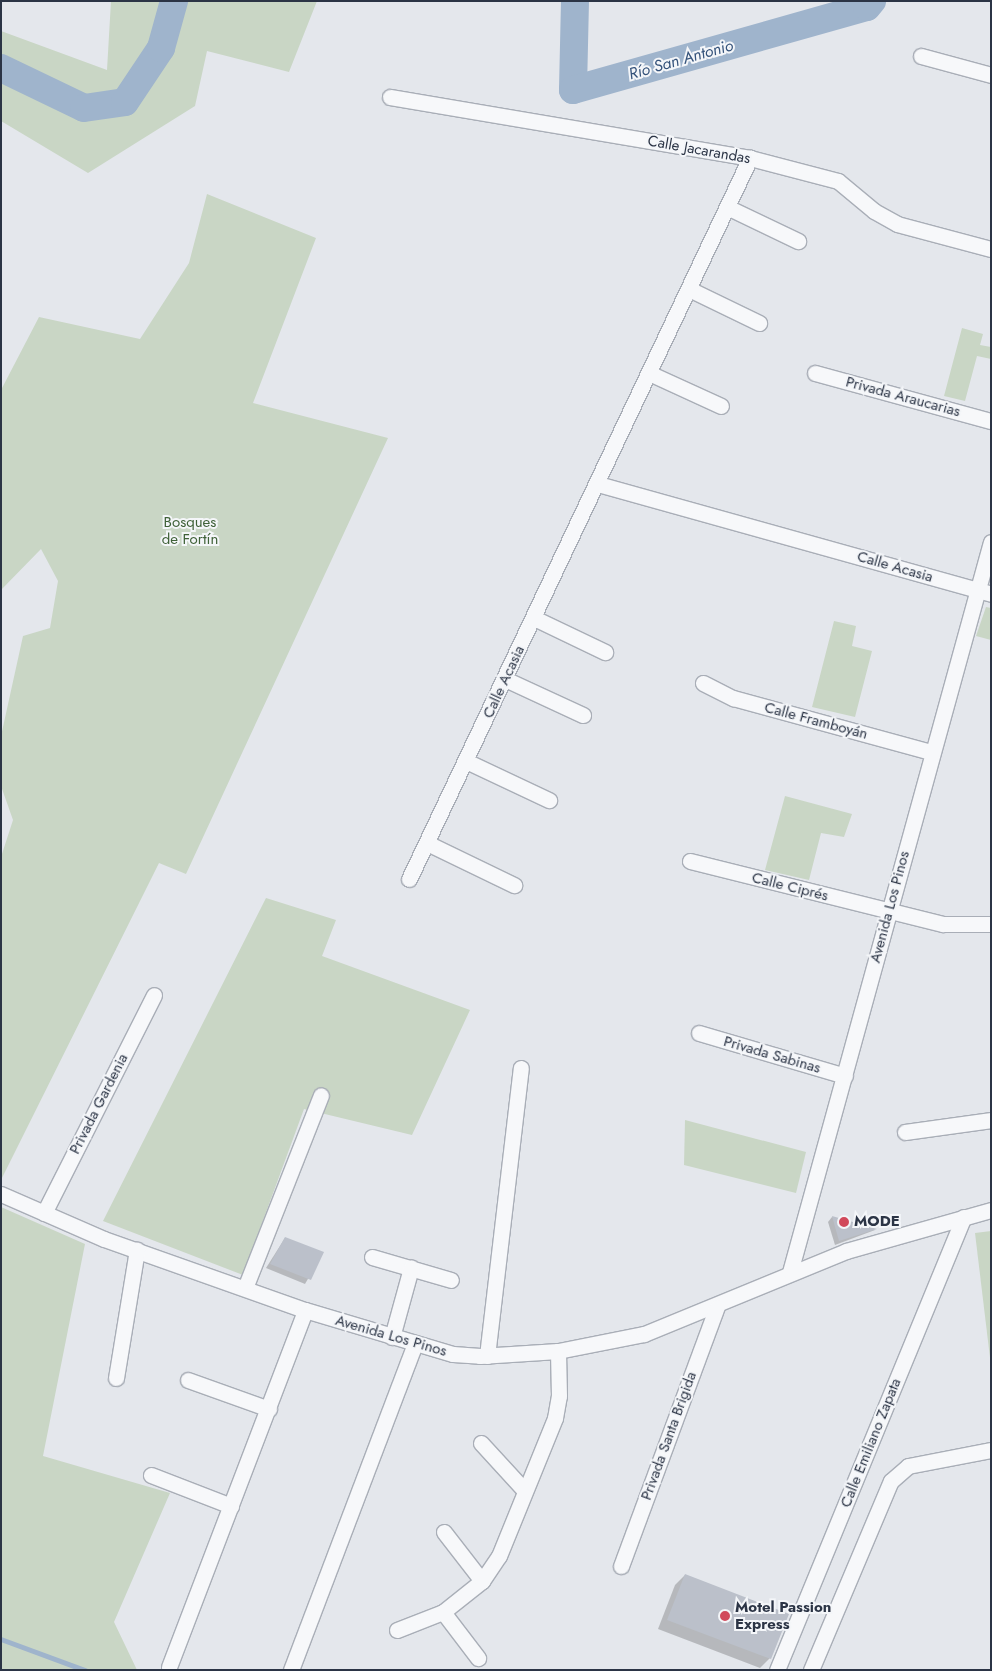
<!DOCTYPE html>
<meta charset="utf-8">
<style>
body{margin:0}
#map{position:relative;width:992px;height:1671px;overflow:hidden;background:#e4e7ec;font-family:Jost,sans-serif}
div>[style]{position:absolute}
.green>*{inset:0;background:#c9d6c5}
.shadow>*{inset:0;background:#0003}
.stream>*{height:4.5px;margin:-2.25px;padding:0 2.25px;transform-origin:2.25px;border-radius:2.25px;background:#9fb4cc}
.river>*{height:28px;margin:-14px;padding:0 14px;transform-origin:14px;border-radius:14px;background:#9fb4cc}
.building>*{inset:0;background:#bbc0ca}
.roads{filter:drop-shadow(1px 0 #a9aeb7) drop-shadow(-1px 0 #a9aeb7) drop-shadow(0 1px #a9aeb7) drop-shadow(0 -1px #a9aeb7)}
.minor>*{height:15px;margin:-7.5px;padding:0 7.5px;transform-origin:7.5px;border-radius:7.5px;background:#f7f8fa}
.dots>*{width:14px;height:14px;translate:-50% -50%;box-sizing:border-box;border:2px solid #f4f6f9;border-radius:50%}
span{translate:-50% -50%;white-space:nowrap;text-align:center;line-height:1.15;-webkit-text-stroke:4px #f4f6f9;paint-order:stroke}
.street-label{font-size:15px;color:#2b3445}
.park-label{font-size:15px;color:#3f6138}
.poi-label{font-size:15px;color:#2b3445;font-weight:700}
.left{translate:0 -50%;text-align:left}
.water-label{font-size:16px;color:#34527a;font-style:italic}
.frame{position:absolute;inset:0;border:2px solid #2b3445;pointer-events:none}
</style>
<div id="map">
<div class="green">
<div style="clip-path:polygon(111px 1px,317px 1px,289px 72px,207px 51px,195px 106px,88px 173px,1px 121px,1px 31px,107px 70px)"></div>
<div style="clip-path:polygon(207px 194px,316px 238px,253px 403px,388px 438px,186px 874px,159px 863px,1px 1180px,1px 857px,13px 820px,1px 786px,1px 736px,23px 636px,50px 628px,58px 581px,41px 549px,1px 590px,1px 390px,39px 317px,140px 339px,189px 263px)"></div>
<div style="clip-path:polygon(962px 328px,983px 334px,980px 345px,991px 347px,991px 359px,977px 356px,965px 401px,944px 396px)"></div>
<div style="clip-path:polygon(986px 607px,991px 608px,991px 640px,976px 636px)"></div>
<div style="clip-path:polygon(834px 621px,856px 626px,852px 646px,872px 651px,855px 717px,812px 707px)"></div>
<div style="clip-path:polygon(785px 796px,852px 814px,844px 837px,821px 833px,809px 880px,765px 870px)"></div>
<div style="clip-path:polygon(266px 898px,336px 920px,322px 956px,470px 1010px,412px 1135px,304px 1109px,243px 1275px,103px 1221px)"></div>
<div style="clip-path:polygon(685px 1120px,806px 1152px,796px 1193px,684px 1165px)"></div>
<div style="clip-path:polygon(1px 1207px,85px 1244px,43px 1456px,170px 1493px,114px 1622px,137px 1670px,1px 1670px)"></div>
<div style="clip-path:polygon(991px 1231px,991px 1366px,975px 1233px)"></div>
</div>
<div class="shadow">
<div style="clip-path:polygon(832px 1217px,875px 1230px,835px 1245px,828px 1222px)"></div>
<div style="clip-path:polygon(285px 1238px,323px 1253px,305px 1284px,266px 1268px)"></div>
<div style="clip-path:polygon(685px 1575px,770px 1658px,760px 1668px,658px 1629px,675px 1585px)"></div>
</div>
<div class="stream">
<div style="left:1px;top:1639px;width:90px;rotate:20.3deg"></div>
</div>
<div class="river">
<div style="left:575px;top:1px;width:89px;rotate:91.3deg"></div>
<div style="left:573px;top:90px;width:305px;rotate:-15.8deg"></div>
<div style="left:867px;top:7px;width:8px;rotate:-50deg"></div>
<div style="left:1px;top:68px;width:92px;rotate:25.7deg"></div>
<div style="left:84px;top:108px;width:41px;rotate:-8.3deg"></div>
<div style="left:125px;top:102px;width:65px;rotate:-56.3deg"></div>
<div style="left:161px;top:48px;width:49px;rotate:-74.5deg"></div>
</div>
<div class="building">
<div style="clip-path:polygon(832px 1216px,877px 1229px,839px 1241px)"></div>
<div style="clip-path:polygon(285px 1237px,324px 1252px,311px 1280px,270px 1264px)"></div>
<div style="clip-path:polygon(685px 1574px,789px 1614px,771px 1659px,667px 1620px)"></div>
</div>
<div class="roads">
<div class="minor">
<div style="left:921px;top:56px;width:73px;rotate:15.2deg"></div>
<div style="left:390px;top:97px;width:365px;rotate:9.6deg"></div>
<div style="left:750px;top:158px;width:91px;rotate:14.6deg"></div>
<div style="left:838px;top:181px;width:47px;rotate:39.8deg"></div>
<div style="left:874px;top:211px;width:26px;rotate:29deg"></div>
<div style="left:897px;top:224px;width:97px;rotate:14.9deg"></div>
<div style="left:727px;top:207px;width:79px;rotate:25.6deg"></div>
<div style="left:689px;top:289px;width:78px;rotate:25.9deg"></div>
<div style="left:649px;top:373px;width:79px;rotate:24.6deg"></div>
<div style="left:815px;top:373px;width:182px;rotate:15.3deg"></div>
<div style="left:598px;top:484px;width:408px;rotate:15.6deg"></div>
<div style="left:534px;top:618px;width:79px;rotate:25.6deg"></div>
<div style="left:505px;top:679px;width:86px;rotate:24.8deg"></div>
<div style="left:703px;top:683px;width:34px;rotate:27deg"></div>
<div style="left:733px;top:698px;width:205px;rotate:15.3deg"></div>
<div style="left:466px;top:761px;width:92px;rotate:25.2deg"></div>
<div style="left:427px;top:843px;width:97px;rotate:25.8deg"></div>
<div style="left:690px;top:861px;width:261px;rotate:14deg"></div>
<div style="left:943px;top:924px;width:48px"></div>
<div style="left:409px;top:879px;width:798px;rotate:-64.69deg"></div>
<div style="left:699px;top:1033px;width:152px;rotate:16.4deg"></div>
<div style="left:905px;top:1132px;width:87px;rotate:-7.9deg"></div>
<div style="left:1px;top:1194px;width:112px;rotate:23.6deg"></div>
<div style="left:104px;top:1239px;width:213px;rotate:19.5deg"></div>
<div style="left:305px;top:1310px;width:154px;rotate:16.6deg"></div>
<div style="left:453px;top:1354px;width:27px;rotate:4deg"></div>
<div style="left:480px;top:1356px;width:78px;rotate:-3.7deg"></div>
<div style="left:558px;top:1351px;width:88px;rotate:-11.2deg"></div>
<div style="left:644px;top:1334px;width:218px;rotate:-22.3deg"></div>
<div style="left:846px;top:1251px;width:151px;rotate:-15.8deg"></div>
<div style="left:44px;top:1213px;width:244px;rotate:-63.2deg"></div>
<div style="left:372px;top:1257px;width:82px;rotate:16.2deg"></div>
<div style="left:790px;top:1272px;width:757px;rotate:-74.61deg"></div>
<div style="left:245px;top:1288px;width:207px;rotate:-68.5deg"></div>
<div style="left:392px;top:1337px;width:72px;rotate:-74.6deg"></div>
<div style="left:487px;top:1356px;width:290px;rotate:-83.3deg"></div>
<div style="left:116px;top:1378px;width:130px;rotate:-80.7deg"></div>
<div style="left:188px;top:1380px;width:86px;rotate:19.7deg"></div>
<div style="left:481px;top:1443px;width:64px;rotate:47.5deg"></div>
<div style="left:151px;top:1475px;width:86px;rotate:21.2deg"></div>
<div style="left:444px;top:1532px;width:62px;rotate:52.2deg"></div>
<div style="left:621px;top:1566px;width:276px;rotate:-69.7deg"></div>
<div style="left:443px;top:1612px;width:58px;rotate:52.7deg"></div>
<div style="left:397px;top:1630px;width:49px;rotate:-21.4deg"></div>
<div style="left:443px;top:1612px;width:50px;rotate:-38.5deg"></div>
<div style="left:482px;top:1581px;width:30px;rotate:-56deg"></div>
<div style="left:499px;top:1556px;width:149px;rotate:-67.9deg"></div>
<div style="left:555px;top:1418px;width:22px;rotate:-80deg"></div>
<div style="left:559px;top:1396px;width:45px;rotate:-91.3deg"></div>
<div style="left:169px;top:1667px;width:382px;rotate:-69.1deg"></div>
<div style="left:291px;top:1670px;width:349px;rotate:-69.2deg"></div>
<div style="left:777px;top:1670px;width:490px;rotate:-67.6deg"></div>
<div style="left:811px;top:1670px;width:205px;rotate:-67.1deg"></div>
<div style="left:891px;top:1481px;width:23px;rotate:-41deg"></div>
<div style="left:908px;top:1466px;width:85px;rotate:-10.9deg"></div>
</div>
</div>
<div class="dots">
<div style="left:844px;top:1222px;background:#d1495b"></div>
<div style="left:725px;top:1616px;background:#d1495b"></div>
</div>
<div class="street-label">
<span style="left:699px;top:150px;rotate:10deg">Calle Jacarandas</span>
<span style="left:903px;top:397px;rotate:15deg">Privada Araucarias</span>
<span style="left:895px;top:567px;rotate:16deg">Calle Acasia</span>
<span style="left:504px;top:682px;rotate:-65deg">Calle Acasia</span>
<span style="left:816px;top:721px;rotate:15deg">Calle Framboyán</span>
<span style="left:790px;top:887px;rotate:14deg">Calle Ciprés</span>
<span style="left:890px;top:907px;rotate:-75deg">Avenida Los Pinos</span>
<span style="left:772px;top:1055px;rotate:16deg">Privada Sabinas</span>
<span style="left:99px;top:1104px;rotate:-63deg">Privada Gardenia</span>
<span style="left:391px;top:1336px;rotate:16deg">Avenida Los Pinos</span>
<span style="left:669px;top:1436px;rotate:-70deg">Privada Santa Brigida</span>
<span style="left:871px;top:1443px;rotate:-68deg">Calle Emiliano Zapata</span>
</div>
<div class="park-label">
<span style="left:190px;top:531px">Bosques<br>de Fortín</span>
</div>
<div class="poi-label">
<span class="left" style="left:854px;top:1222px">MODE</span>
<span class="left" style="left:735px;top:1616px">Motel Passion<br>Express</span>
</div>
<div class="water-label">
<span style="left:681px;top:60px;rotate:-16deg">Río San Antonio</span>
</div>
<div class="frame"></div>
</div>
